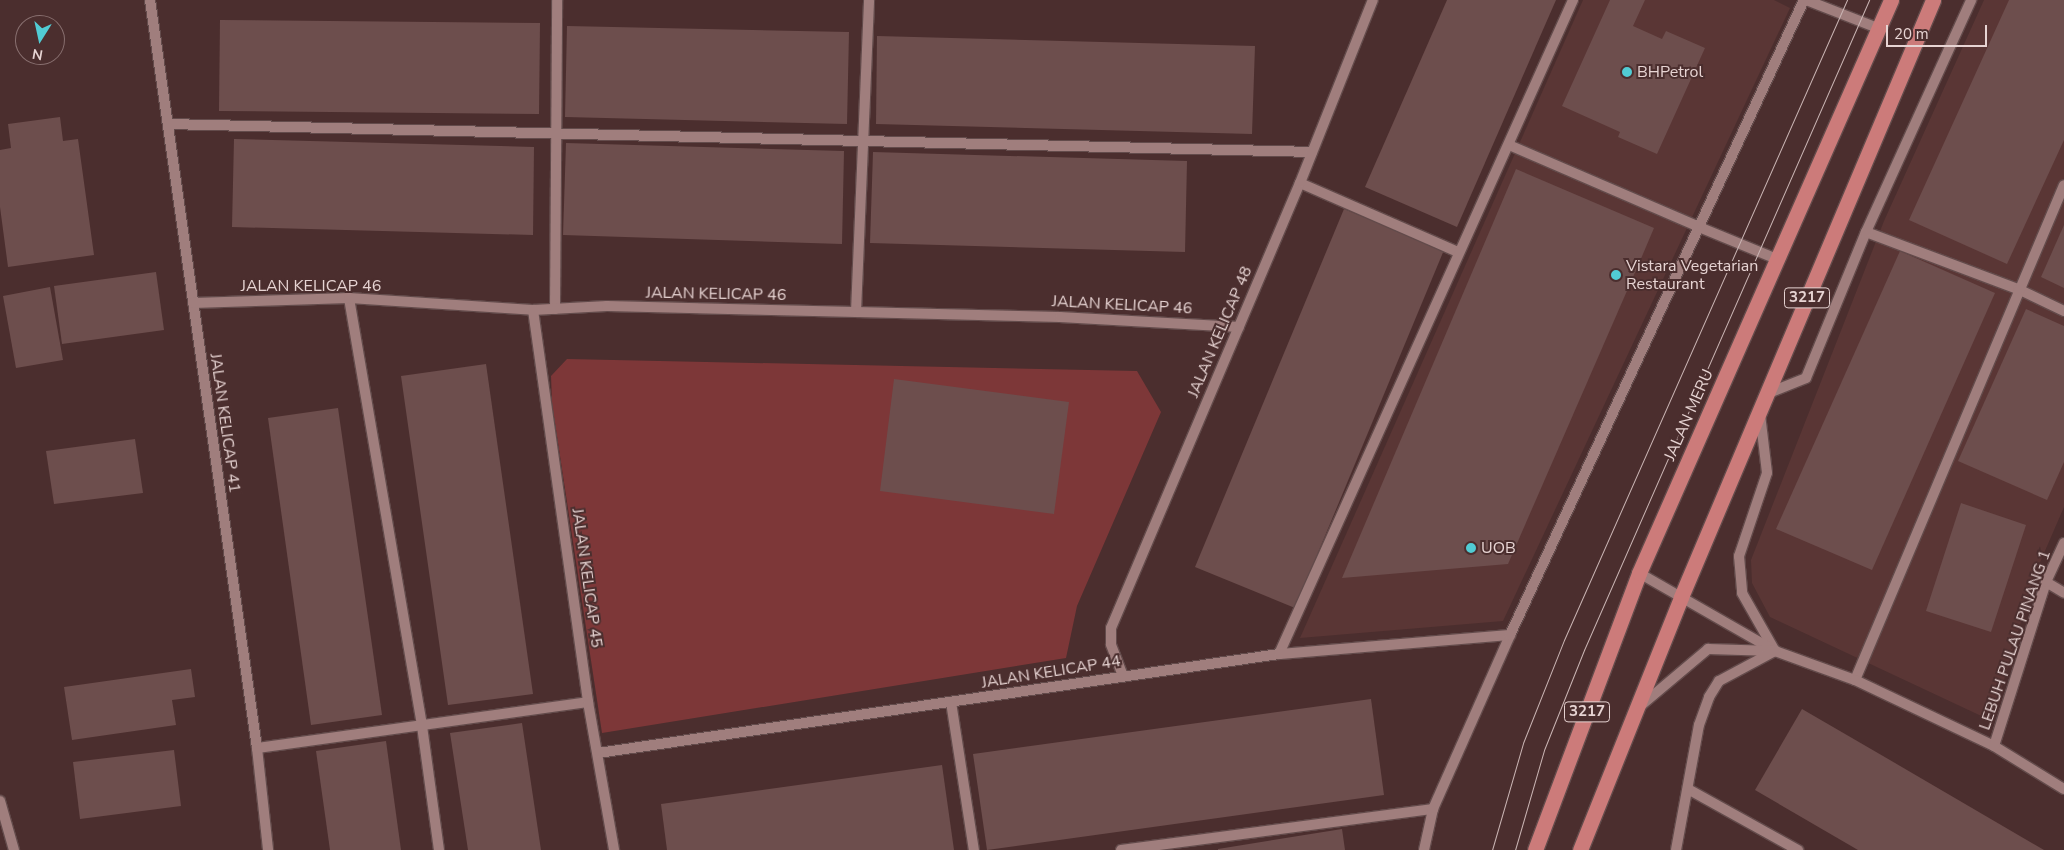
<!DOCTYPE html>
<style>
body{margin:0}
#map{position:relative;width:2064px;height:850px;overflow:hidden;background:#4b2e2e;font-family:"Nunito Sans",sans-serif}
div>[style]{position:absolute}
.built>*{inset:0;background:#5a3635}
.green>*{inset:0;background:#7d3738}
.building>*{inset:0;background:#6d4e4d}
.roads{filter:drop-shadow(1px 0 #634b4b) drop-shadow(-1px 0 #634b4b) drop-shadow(0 1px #634b4b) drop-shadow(0 -1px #634b4b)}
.lane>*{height:10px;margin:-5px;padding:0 5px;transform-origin:5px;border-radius:5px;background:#a07e7d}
.street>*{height:10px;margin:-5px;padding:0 5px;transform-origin:5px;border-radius:5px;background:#a07e7d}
.highway>*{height:15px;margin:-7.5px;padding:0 7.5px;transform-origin:7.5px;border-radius:7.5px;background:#cc7b7a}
.tram>*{height:1px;margin:-0.5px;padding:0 0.5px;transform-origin:0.5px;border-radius:0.5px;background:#cab5b4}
.dots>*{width:14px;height:14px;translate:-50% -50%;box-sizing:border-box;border:2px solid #4b2e2e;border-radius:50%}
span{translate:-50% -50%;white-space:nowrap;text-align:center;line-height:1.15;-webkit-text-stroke:4px #4b2e2e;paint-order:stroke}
.shield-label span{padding:1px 4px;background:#4b2e2e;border:1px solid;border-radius:4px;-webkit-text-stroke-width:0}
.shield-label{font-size:15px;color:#e7d4d3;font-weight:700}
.poi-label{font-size:16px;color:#e7d4d3}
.left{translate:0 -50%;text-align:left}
.street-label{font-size:16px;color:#e7d4d3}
.north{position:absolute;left:15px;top:15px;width:50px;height:50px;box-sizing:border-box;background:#4b2e2e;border:1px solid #897070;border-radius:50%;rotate:190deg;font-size:14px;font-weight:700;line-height:20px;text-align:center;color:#e7d4d3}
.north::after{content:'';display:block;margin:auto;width:18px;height:22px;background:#51ccd4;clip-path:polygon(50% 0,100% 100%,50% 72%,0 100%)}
.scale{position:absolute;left:1886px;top:25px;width:101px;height:22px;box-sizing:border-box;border:2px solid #e7d4d3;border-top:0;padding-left:6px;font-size:15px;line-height:18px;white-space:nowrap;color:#e7d4d3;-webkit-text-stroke:4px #4b2e2e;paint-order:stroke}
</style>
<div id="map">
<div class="built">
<div style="clip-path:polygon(1583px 0,1774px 0,1790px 8px,1503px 621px,1300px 638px)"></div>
<div style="clip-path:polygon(1984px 0,2064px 0,2064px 507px,2035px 574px,1992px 721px,1770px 617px,1752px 583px,1751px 560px,1884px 221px)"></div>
</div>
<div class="green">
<div style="clip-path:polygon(567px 359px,1137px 371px,1161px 412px,1077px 606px,1066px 658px,602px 733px,552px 403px,551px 376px)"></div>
</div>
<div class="building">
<div style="clip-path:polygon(1447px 0,1556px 0,1457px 227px,1365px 187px)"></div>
<div style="clip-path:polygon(1610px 0,1645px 0,1633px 26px,1662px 39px,1666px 31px,1705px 48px,1657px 154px,1618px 137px,1620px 132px,1562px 106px)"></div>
<div style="clip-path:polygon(2009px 0,2064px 0,2064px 140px,2007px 264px,1909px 220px)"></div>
<div style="clip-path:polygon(220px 20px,540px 23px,539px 114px,219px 111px)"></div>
<div style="clip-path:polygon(567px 26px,849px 32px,847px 124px,565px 117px)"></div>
<div style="clip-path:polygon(877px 36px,1255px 46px,1252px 134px,876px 124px)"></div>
<div style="clip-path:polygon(60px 117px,63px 141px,78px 139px,94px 255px,8px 267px,0 207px,0 150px,11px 148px,8px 124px)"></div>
<div style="clip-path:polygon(234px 139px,534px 147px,533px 235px,232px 227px)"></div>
<div style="clip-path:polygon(566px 143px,844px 151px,842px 244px,563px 235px)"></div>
<div style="clip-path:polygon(873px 152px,1187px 161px,1185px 252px,870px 243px)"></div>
<div style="clip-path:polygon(1516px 169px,1654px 228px,1640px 261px,1508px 564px,1342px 578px)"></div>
<div style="clip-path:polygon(1344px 209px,1444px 250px,1295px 608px,1195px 567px)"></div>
<div style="clip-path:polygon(2064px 225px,2064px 288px,2041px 277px)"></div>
<div style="clip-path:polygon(1900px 251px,1995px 293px,1872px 570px,1776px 529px)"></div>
<div style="clip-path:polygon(156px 272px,164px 330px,62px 344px,54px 286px)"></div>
<div style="clip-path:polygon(50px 287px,63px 360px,16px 368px,3px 296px)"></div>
<div style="clip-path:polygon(2026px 309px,2064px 326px,2064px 462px,2047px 500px,1958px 461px)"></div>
<div style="clip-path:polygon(486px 364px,533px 694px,448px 705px,401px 376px)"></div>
<div style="clip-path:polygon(894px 379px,1069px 402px,1054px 514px,880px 491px)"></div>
<div style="clip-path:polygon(338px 408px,382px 715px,311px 725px,268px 418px)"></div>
<div style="clip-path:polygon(135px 439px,143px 493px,54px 504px,46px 451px)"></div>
<div style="clip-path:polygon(1961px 503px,2026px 525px,1991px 632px,1926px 611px)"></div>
<div style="clip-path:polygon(191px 669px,195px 697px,172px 700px,176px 725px,72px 740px,64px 687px)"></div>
<div style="clip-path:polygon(1371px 699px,1384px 795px,987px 850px,973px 754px)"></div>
<div style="clip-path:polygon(1802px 709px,1883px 756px,2044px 850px,1858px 850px,1755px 790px)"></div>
<div style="clip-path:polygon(522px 723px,541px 850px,468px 850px,450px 733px)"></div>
<div style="clip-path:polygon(386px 741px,401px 850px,330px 850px,316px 751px)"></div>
<div style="clip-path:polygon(174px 750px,181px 806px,80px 819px,73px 762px)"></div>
<div style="clip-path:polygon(942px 765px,954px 850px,667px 850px,661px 804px)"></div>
<div style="clip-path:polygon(1342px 829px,1345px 850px,1218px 850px,1218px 849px)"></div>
</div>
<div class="roads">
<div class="lane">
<div style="left:168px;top:124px;width:1144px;rotate:1.4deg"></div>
<div style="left:1509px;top:145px;width:207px;rotate:23.3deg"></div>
<div style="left:1300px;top:183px;width:172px;rotate:23.6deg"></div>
<div style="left:1866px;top:232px;width:162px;rotate:20.6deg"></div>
<div style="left:2018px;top:289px;width:51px;rotate:25.6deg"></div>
<div style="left:349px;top:298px;width:434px;rotate:80.3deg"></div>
<div style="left:422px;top:726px;width:125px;rotate:82.2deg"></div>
<div style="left:555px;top:309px;width:309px;rotate:-89.6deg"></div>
<div style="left:856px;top:312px;width:312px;rotate:-87.6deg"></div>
<div style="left:2046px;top:582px;width:21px;rotate:31deg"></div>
<div style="left:1279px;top:654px;width:717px;rotate:-65.79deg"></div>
<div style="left:1855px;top:680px;width:537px;rotate:-67.11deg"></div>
<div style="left:951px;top:702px;width:150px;rotate:81.2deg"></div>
<div style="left:257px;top:748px;width:334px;rotate:-7.9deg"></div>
<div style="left:1688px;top:789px;width:126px;rotate:29deg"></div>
<div style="left:0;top:801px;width:51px;rotate:74.1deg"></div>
<div style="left:1121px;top:850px;width:315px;rotate:-7.5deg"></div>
</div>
<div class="street">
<div style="left:150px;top:0;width:756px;rotate:81.86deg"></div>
<div style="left:257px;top:748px;width:103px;rotate:83.8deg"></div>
<div style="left:1806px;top:0;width:77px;rotate:21.3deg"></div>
<div style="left:1699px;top:227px;width:84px;rotate:22.3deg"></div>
<div style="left:193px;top:303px;width:156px;rotate:-1.8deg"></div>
<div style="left:349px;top:298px;width:184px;rotate:3.7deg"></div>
<div style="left:533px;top:310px;width:74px;rotate:-3.1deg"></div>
<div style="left:607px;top:306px;width:249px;rotate:1.4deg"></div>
<div style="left:856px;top:312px;width:204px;rotate:1.4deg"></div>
<div style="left:1060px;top:317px;width:179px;rotate:3.2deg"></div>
<div style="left:533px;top:310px;width:396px;rotate:82deg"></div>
<div style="left:588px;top:702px;width:150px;rotate:80deg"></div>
<div style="left:1766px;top:394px;width:43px;rotate:-21.8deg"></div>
<div style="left:1806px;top:378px;width:158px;rotate:-67.7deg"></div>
<div style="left:1866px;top:232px;width:255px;rotate:-65.6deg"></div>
<div style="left:1760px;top:414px;width:59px;rotate:83.2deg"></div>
<div style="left:1767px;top:473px;width:88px;rotate:108.6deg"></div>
<div style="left:1739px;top:556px;width:37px;rotate:85deg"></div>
<div style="left:1742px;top:593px;width:67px;rotate:60.4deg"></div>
<div style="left:1639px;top:573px;width:157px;rotate:29.8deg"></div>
<div style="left:1775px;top:651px;width:85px;rotate:19.9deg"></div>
<div style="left:1855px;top:680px;width:154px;rotate:25.4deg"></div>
<div style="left:1994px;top:746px;width:82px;rotate:31.6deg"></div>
<div style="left:1123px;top:676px;width:34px;rotate:-111deg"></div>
<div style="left:1111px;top:644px;width:16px;rotate:-90deg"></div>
<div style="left:1111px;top:628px;width:483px;rotate:-67deg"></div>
<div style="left:1300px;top:183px;width:197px;rotate:-68.3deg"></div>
<div style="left:1638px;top:708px;width:92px;rotate:-40.1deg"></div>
<div style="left:1708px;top:649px;width:66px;rotate:1.7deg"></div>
<div style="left:1994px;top:746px;width:172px;rotate:-72.4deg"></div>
<div style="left:2046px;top:582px;width:43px;rotate:-65.2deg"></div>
<div style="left:598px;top:753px;width:688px;rotate:-8.27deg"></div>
<div style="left:1279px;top:654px;width:232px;rotate:-4.7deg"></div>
<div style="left:1424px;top:850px;width:42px;rotate:-77.6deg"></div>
<div style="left:1433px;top:809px;width:190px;rotate:-66.1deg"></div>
<div style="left:1510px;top:635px;width:700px;rotate:-65.16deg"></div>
<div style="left:1676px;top:850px;width:127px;rotate:-79.6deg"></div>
<div style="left:1699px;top:725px;width:30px;rotate:-70deg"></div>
<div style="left:1709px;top:697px;width:19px;rotate:-58deg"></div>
<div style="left:1719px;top:681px;width:64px;rotate:-28.2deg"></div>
</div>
<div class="highway">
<div style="left:1535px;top:850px;width:296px;rotate:-69.4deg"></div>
<div style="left:1639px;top:573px;width:626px;rotate:-66.26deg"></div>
<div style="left:1580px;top:850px;width:272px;rotate:-68.2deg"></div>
<div style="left:1681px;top:597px;width:648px;rotate:-67.11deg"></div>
</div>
</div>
<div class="tram">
<div style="left:1492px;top:850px;width:111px;rotate:-73.8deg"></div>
<div style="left:1523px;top:743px;width:111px;rotate:-68.3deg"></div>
<div style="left:1564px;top:640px;width:700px;rotate:-66.15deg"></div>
<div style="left:1515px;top:850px;width:104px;rotate:-73.8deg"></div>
<div style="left:1544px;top:750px;width:108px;rotate:-68.2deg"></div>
<div style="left:1584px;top:650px;width:710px;rotate:-66.32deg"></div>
</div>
<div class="dots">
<div style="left:1627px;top:72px;background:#51ccd4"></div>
<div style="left:1616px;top:275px;background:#51ccd4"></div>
<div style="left:1471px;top:548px;background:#51ccd4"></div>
</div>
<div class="shield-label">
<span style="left:1807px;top:298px">3217</span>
<span style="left:1587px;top:712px">3217</span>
</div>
<div class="poi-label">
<span class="left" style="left:1637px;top:72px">BHPetrol</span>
<span class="left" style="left:1626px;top:275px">Vistara Vegetarian<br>Restaurant</span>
<span class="left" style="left:1481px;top:548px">UOB</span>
</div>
<div class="street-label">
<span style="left:311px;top:286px">JALAN KELICAP 46</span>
<span style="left:716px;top:294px;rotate:1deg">JALAN KELICAP 46</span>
<span style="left:1122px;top:305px;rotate:3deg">JALAN KELICAP 46</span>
<span style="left:1220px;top:332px;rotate:-67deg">JALAN KELICAP 48</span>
<span style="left:1689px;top:415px;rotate:-66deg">JALAN MERU</span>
<span style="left:225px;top:423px;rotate:82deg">JALAN KELICAP 41</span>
<span style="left:587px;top:578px;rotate:82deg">JALAN KELICAP 45</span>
<span style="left:2015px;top:640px;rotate:-71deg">LEBUH PULAU PINANG 1</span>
<span style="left:1051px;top:672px;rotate:-9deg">JALAN KELICAP 44</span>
</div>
<div class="north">N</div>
<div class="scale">20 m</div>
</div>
